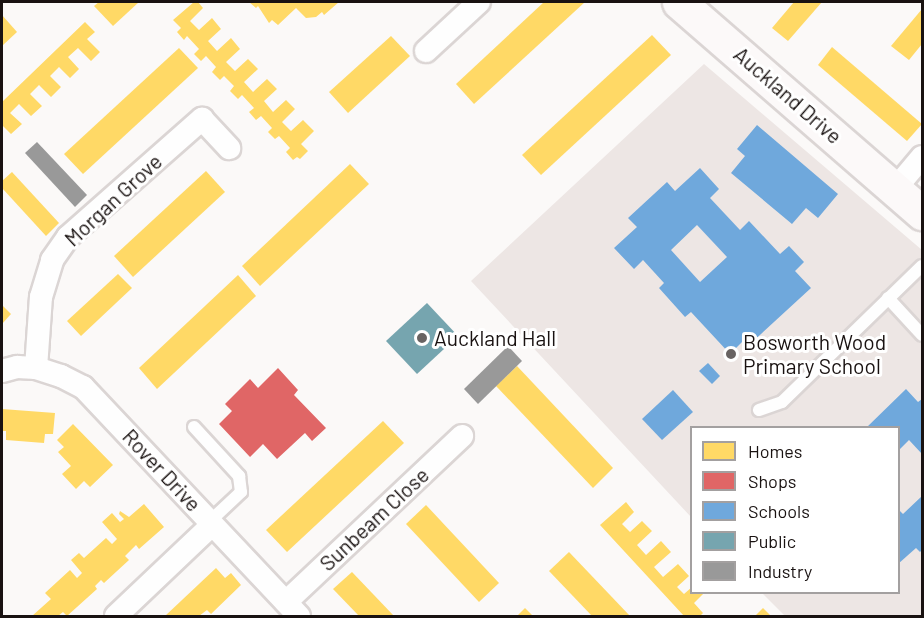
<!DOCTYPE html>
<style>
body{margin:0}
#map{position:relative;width:924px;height:618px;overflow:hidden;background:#fbf9f8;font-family:Barlow,sans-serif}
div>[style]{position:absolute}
.built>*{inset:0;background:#ede6e4}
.homes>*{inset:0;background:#ffd966}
.shops>*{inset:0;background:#e06666}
.schools>*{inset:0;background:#6fa8dc}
.public>*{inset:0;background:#76a5af}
.industry>*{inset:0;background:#999}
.roads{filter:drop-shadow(2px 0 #dbd5d4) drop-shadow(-2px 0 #dbd5d4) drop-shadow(0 2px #dbd5d4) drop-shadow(0 -2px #dbd5d4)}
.lane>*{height:12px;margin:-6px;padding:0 6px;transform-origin:6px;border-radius:6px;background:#fefefe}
.street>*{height:22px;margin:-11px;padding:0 11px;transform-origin:11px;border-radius:11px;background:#fefefe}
.secondary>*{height:33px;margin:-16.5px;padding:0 16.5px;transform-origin:16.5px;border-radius:16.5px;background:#fcf9f9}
.dots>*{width:16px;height:16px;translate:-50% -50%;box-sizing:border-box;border:3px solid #fff;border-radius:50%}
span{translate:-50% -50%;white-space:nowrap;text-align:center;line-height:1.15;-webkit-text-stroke:6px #fff;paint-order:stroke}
.street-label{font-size:21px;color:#191211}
.poi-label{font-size:21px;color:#191211}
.left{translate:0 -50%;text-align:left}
.frame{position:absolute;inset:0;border:3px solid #191211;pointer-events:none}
.legend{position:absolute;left:690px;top:426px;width:210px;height:168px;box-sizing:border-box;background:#fff;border:2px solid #a3a0a0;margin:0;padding:8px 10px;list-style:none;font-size:18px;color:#191211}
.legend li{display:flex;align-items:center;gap:12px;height:30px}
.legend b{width:30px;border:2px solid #a3a0a0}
</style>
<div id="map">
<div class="built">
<div style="clip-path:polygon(704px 64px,922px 250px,922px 616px,785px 616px,762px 593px,898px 592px,898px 428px,692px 428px,691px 517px,471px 281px)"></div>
</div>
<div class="homes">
<div style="clip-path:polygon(99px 2px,139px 2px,113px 26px,94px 6px)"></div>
<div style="clip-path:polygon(194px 2px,198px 2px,203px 8px,190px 21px,199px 30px,212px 18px,221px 29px,208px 41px,217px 51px,231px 38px,240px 49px,226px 62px,235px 71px,248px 59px,258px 69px,244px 82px,253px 92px,267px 79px,277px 89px,264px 101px,273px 112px,286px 100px,295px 109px,282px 122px,291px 131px,303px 120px,314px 131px,301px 144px,308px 151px,300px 159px,297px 157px,293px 160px,286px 152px,290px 148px,279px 136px,275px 139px,268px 132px,272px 128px,261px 116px,256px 120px,249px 112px,254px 108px,242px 95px,238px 99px,230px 91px,234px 86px,224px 76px,220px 80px,212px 72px,216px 67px,206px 56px,201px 61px,194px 54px,199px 49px,187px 36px,184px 40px,177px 32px,181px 28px,173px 20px)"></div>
<div style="clip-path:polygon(249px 2px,297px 3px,339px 2px,324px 15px,322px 12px,316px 17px,306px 18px,296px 8px,278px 25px,272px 20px,269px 23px,258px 6px,256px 8px)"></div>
<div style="clip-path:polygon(544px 2px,585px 2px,474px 104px,456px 84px)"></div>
<div style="clip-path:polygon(794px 2px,822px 2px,788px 41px,772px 28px)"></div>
<div style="clip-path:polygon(922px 9px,922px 44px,909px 60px,891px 46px)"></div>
<div style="clip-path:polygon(2px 15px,17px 32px,2px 46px)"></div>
<div style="clip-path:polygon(85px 22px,95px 32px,87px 39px,100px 52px,91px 61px,78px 48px,68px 57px,79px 69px,70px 78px,59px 67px,50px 76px,61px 87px,51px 97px,39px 85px,30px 94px,42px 106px,31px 116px,19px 104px,10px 113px,22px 124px,11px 134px,2px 125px,2px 102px)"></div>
<div style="clip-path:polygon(652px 35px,671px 55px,541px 175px,522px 155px)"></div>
<div style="clip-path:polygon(391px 36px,410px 56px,348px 113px,329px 92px)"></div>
<div style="clip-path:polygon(832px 47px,922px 124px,907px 141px,818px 65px)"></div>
<div style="clip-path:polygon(179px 48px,198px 68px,83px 174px,64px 154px)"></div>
<div style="clip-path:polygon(350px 164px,369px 184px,260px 286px,242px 266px)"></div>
<div style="clip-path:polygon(206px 171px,225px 192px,133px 277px,114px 256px)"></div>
<div style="clip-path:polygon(12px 172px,59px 223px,46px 236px,2px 188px,2px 181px)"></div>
<div style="clip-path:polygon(118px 274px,132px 288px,81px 336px,67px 321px)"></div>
<div style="clip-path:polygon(238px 275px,256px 296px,157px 389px,139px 368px)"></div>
<div style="clip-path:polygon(3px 306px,11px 314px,2px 324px,2px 308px)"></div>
<div style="clip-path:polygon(517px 366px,613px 468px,593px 488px,496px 386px)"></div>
<div style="clip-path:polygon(2px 409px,55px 413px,53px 434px,45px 434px,44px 443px,6px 440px,6px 431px,2px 431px)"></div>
<div style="clip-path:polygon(383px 421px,404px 443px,287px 552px,266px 530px)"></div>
<div style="clip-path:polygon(73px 424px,113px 465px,90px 487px,84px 481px,76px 489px,62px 474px,71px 466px,58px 452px,64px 447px,57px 440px)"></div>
<div style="clip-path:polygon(626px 502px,634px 512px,622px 524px,630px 532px,642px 521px,652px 531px,637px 545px,646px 555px,661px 541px,671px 552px,654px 567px,663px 577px,678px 564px,689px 576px,677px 587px,684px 594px,692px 587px,692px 592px,705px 592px,694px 603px,703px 613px,700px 616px,684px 616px,600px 525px)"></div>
<div style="clip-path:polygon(144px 504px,164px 527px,139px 549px,136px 545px,125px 556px,129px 560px,104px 583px,101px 580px,95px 586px,97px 589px,67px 616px,63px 612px,58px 616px,32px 616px,51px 599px,45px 593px,70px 570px,77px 578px,82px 573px,71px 560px,79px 553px,84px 558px,106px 538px,112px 544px,117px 539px,102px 522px,112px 513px,120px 522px,124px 519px,119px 514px,120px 511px,129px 517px)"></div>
<div style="clip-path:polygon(426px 505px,499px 583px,479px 602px,406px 524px)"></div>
<div style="clip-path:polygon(569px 552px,630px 616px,592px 616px,549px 571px)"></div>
<div style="clip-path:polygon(216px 568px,225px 578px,231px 573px,241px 585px,211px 614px,207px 610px,199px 616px,165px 616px)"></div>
<div style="clip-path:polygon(352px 572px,394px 616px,359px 616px,333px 589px)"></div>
<div style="clip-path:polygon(525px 608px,533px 616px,517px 616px)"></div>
<div style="clip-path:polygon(763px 608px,771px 616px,755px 616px)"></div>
</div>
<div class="shops">
<div style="clip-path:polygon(278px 368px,298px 390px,294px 395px,326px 428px,312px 441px,305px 433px,277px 459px,263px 444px,250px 457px,219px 424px,232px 411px,225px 404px,250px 379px,258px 388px)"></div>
</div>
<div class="schools">
<div style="clip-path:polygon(757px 125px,838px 194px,818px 218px,806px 208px,792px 224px,731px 173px,745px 156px,737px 149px)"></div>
<div style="clip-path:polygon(evenodd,700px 168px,719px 189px,710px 198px,740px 230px,749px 221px,780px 254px,789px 246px,804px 262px,795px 271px,811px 288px,749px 345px,744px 340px,730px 354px,691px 312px,685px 317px,659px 288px,664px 283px,643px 260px,634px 269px,614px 248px,637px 227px,628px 218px,667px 182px,675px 191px,700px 168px,697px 225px,727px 257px,700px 282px,671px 250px,697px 225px)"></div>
<div style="clip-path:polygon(708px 363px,720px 376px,712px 384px,699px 371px)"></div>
<div style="clip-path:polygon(906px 389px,918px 402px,922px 399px,922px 454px,909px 440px,898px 451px,898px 428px,866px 428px)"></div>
<div style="clip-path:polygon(673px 390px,693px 412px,662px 440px,642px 419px)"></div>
<div style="clip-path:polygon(922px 496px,922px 550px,920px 552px,916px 548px,898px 564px,898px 509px,903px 514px)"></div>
</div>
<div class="public">
<div style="clip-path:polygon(427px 303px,458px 336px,417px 374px,386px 341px)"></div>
</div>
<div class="industry">
<div style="clip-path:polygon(37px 142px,87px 195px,75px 207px,25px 153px)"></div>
<div style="clip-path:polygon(508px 346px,522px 361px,478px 404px,464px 389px)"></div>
</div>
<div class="roads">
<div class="lane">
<div style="left:888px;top:298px;width:50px;rotate:47.4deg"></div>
<div style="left:759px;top:410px;width:24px;rotate:-19deg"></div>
<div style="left:782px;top:402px;width:195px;rotate:-44.2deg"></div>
<div style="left:194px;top:427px;width:67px;rotate:47.4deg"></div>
<div style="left:239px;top:476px;width:16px;rotate:83deg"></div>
<div style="left:241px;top:492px;width:44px;rotate:136.8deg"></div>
</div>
<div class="street">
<div style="left:426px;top:51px;width:72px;rotate:-42.8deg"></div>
<div style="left:895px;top:189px;width:42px;rotate:-49.8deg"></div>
<div style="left:36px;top:368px;width:71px;rotate:-86deg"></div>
<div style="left:41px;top:297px;width:39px;rotate:-73deg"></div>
<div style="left:52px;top:260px;width:28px;rotate:-55deg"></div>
<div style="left:68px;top:237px;width:179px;rotate:-41.4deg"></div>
<div style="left:202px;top:119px;width:40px;rotate:47deg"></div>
<div style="left:2px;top:371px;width:16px;rotate:-15deg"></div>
<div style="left:17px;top:367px;width:19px;rotate:3deg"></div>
<div style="left:36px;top:368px;width:26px;rotate:18deg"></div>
<div style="left:61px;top:376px;width:25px;rotate:27deg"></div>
<div style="left:83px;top:387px;width:315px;rotate:46.7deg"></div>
<div style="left:286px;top:602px;width:242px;rotate:-43.3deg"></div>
<div style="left:116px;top:616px;width:132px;rotate:-43.5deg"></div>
</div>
<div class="secondary">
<div style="left:679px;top:2px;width:322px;rotate:41deg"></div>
</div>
</div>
<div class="dots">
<div style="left:422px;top:338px;background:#686362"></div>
<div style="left:731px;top:354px;background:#686362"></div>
</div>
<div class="street-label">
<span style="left:788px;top:95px;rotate:41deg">Auckland Drive</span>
<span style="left:113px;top:200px;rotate:-43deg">Morgan Grove</span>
<span style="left:162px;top:470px;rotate:47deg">Rover Drive</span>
<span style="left:374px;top:519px;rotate:-43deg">Sunbeam Close</span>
</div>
<div class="poi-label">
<span class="left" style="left:434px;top:338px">Auckland Hall</span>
<span class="left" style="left:743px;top:354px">Bosworth Wood<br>Primary School</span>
</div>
<div class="frame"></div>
<ul class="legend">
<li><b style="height:16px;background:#ffd966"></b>Homes</li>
<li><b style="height:16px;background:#e06666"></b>Shops</li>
<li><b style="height:16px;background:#6fa8dc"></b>Schools</li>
<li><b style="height:16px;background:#76a5af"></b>Public</li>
<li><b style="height:16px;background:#999"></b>Industry</li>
</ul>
</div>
